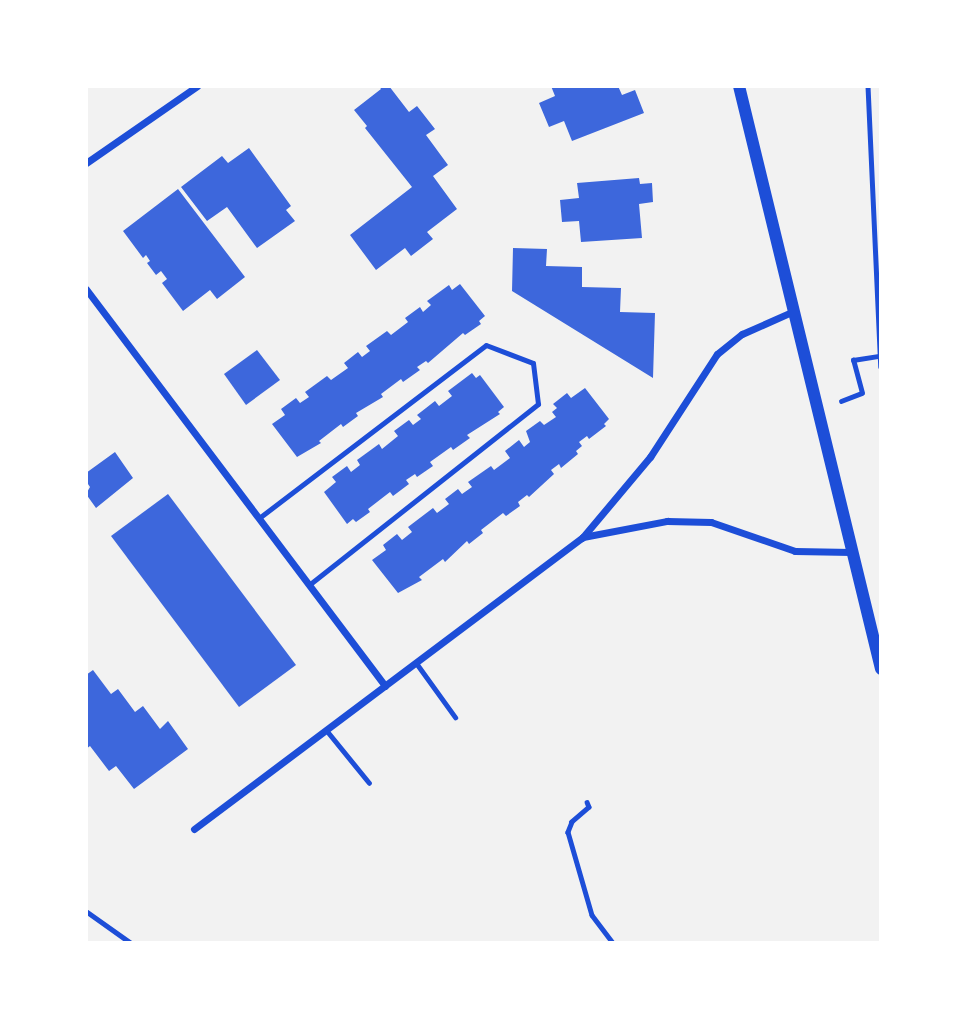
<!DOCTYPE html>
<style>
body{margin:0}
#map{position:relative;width:967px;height:1029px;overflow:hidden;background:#f2f2f2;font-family:"Public Sans",sans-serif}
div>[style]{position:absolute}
.building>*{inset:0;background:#3d67dc}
.path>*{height:4.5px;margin:-2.25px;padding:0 2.25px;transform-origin:2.25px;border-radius:2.25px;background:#1d4ed8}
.service>*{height:5px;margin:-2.5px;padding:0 2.5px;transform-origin:2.5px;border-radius:2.5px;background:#1d4ed8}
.minor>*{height:7px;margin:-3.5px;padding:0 3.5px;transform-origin:3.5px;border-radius:3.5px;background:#1d4ed8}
.tertiary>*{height:12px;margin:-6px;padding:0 6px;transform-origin:6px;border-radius:6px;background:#1d4ed8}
span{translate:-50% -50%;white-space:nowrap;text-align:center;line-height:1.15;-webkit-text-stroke:7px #fff;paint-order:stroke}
.frame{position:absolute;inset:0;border:88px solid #fff;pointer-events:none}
</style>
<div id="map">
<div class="building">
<div style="clip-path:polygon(379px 86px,389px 86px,409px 112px,417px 106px,435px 129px,426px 135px,448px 165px,433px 176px,457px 209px,427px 232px,433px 239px,411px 256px,405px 248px,376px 270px,350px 235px,412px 187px,365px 128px,367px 126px,354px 110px,381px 89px)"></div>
<div style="clip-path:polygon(551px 86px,618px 86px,622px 95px,635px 90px,644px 113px,572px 141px,564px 121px,549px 127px,539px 103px,555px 96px)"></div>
<div style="clip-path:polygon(249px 148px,291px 206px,286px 210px,295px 221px,257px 248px,227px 207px,207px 221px,181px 187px,222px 156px,228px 163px)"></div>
<div style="clip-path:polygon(639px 178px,640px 184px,652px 183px,653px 202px,639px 204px,642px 238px,581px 242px,579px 221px,562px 222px,560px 200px,579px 198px,577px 183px)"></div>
<div style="clip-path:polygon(178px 189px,245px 277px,217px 299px,210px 290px,183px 311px,162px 283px,167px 279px,161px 271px,156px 275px,147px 263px,150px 261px,146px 255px,143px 258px,123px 231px)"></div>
<div style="clip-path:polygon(513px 248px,547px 249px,546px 266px,582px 267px,582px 287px,621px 288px,620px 312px,655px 313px,653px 378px,512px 291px)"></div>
<div style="clip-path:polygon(460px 284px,485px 316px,479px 321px,481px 324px,465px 335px,463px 333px,428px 363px,426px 361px,417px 367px,420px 370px,403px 382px,401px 379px,381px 394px,383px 397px,356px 413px,358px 416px,343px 427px,341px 424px,319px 441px,321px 443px,297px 457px,272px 424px,285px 415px,281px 409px,296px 398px,300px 403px,309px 397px,305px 392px,327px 376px,331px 380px,348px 368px,344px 363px,358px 352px,362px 357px,370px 351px,366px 346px,387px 331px,391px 335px,408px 322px,405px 318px,420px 307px,423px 312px,431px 305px,427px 301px,449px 285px,452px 290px)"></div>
<div style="clip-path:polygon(257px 350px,280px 380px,246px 405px,224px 374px)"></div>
<div style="clip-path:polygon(472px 373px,476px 378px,480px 375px,504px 407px,498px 412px,500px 414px,467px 435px,470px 438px,453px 450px,451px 447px,430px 462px,433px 466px,417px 477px,415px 474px,406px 480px,409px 484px,393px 496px,390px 492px,368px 509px,370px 512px,356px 522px,353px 519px,347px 524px,324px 492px,336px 482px,332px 477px,347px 466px,351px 472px,360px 465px,357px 460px,379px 444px,382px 449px,398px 436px,394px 431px,409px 420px,413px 425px,421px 419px,417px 415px,435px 401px,439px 406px,452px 396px,448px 391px)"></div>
<div style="clip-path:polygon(585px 388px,609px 419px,604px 424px,606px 426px,589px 439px,587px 436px,579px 442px,582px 446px,576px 451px,578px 454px,561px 468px,559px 464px,551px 470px,554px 474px,529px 497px,527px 495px,518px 502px,520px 506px,506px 516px,503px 513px,481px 530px,483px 533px,469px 544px,467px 541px,445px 562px,443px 559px,419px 577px,422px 580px,398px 593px,372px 560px,386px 550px,383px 545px,397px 534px,402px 540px,412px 532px,408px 527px,433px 508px,437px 513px,449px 504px,445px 499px,458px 489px,462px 494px,472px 487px,468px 482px,491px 466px,494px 470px,510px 458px,505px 451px,519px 440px,524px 447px,530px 442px,526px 431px,540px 421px,544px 425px,556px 417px,552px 412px,557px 408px,553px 404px,567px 393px,571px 398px)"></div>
<div style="clip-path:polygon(115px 452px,133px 478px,96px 508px,86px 494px,90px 487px,86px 481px,86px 473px)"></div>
<div style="clip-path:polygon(168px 494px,296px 665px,239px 707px,111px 536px)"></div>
<div style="clip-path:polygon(93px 670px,111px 694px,118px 689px,135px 712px,143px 706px,160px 729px,168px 721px,188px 749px,134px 789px,116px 766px,109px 771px,90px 746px,86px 749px,86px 675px)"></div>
</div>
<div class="path">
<div style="left:868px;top:86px;width:281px;rotate:87.4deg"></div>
<div style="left:841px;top:401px;width:22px;rotate:-21deg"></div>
<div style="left:862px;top:393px;width:34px;rotate:-105deg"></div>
<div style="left:853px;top:360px;width:26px;rotate:-9deg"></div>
<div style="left:587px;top:802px;width:5px;rotate:68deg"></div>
<div style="left:589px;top:807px;width:23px;rotate:139deg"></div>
<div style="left:572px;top:822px;width:11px;rotate:112deg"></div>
<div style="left:568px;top:832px;width:86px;rotate:73.9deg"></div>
<div style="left:592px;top:915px;width:35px;rotate:53deg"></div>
<div style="left:86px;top:911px;width:55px;rotate:35.4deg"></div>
</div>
<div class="service">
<div style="left:259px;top:518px;width:285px;rotate:-37.3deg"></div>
<div style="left:486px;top:345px;width:50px;rotate:21deg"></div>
<div style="left:533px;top:363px;width:41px;rotate:83deg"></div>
<div style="left:538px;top:404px;width:292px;rotate:141.7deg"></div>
<div style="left:416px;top:663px;width:67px;rotate:54.2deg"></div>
<div style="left:326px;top:730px;width:68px;rotate:50.9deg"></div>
</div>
<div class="minor">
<div style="left:86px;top:163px;width:135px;rotate:-34.7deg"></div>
<div style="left:86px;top:289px;width:497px;rotate:53deg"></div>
<div style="left:583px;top:537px;width:86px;rotate:-10.8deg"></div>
<div style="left:667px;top:521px;width:44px;rotate:1.3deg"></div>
<div style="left:711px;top:522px;width:89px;rotate:19deg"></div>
<div style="left:795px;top:551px;width:56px;rotate:1deg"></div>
<div style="left:194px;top:829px;width:485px;rotate:-36.9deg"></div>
<div style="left:582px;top:538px;width:106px;rotate:-50deg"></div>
<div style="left:650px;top:457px;width:123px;rotate:-57deg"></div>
<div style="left:717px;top:354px;width:32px;rotate:-39deg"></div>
<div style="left:742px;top:334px;width:57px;rotate:-23.9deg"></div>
</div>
<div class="tertiary">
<div style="left:739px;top:86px;width:600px;rotate:76.31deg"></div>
</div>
<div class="frame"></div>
</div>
